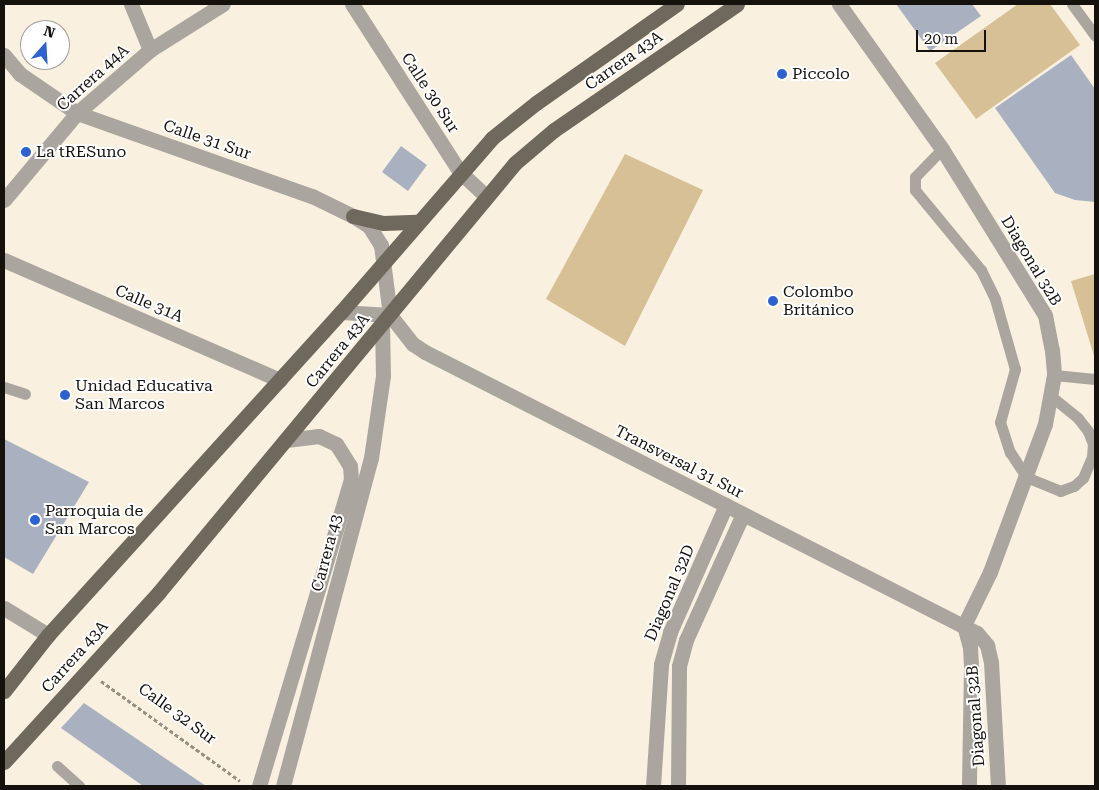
<!DOCTYPE html>
<meta charset="utf-8">
<style>
body{margin:0}
#map{position:relative;width:1099px;height:790px;overflow:hidden;background:#f9f0df;font-family:"Roboto Serif",serif}
div>[style]{position:absolute}
.green>*{inset:0;background:#d7c096}
.building>*{inset:0;background:#a9b1c1}
.path>*{height:3px;margin-top:-1.5px;transform-origin:0;background:repeating-linear-gradient(90deg,#969084 0 4px,transparent 0 6.5px)}
.service>*{height:11px;margin:-5.5px;padding:0 5.5px;transform-origin:5.5px;border-radius:5.5px;background:#aaa69f}
.minor>*{height:15px;margin:-7.5px;padding:0 7.5px;transform-origin:7.5px;border-radius:7.5px;background:#aaa69f}
.tertiary>*{height:15px;margin:-7.5px;padding:0 7.5px;transform-origin:7.5px;border-radius:7.5px;background:#aaa69f}
.primary>*{height:15px;margin:-7.5px;padding:0 7.5px;transform-origin:7.5px;border-radius:7.5px;background:#6f685c}
.dots>*{width:14px;height:14px;translate:-50% -50%;box-sizing:border-box;border:2px solid #fff;border-radius:50%}
span{translate:-50% -50%;white-space:nowrap;text-align:center;line-height:1.15;-webkit-text-stroke:4px #fff;paint-order:stroke}
.street-label{font-size:16px;color:#15120d}
.poi-label{font-size:16px;color:#15120d}
.left{translate:0 -50%;text-align:left}
.frame{position:absolute;inset:0;border:5px solid #15120d;pointer-events:none}
.north{position:absolute;left:20px;top:20px;width:50px;height:50px;box-sizing:border-box;background:#fff;border:1px solid #a1a09e;border-radius:50%;rotate:19deg;font-size:14px;font-weight:700;line-height:20px;text-align:center;color:#15120d}
.north::after{content:'';display:block;margin:auto;width:18px;height:22px;background:#2c61cf;clip-path:polygon(50% 0,100% 100%,50% 72%,0 100%)}
.scale{position:absolute;left:916px;top:30px;width:70px;height:22px;box-sizing:border-box;border:2px solid #15120d;border-top:0;padding-left:6px;font-size:15px;line-height:18px;white-space:nowrap;color:#15120d;-webkit-text-stroke:4px #fff;paint-order:stroke}
</style>
<div id="map">
<div class="green">
<div style="clip-path:polygon(1018px 4px,1050px 4px,1080px 45px,976px 119px,935px 63px)"></div>
<div style="clip-path:polygon(625px 154px,703px 190px,625px 346px,546px 299px)"></div>
<div style="clip-path:polygon(1095px 274px,1095px 359px,1071px 281px)"></div>
</div>
<div class="building">
<div style="clip-path:polygon(896px 4px,972px 4px,981px 16px,930px 51px)"></div>
<div style="clip-path:polygon(1071px 55px,1095px 89px,1095px 202px,1075px 200px,1055px 193px,995px 108px)"></div>
<div style="clip-path:polygon(401px 146px,427px 165px,408px 191px,382px 172px)"></div>
<div style="clip-path:polygon(4px 439px,89px 482px,33px 574px,4px 557px)"></div>
<div style="clip-path:polygon(84px 703px,206px 786px,143px 786px,61px 728px)"></div>
</div>
<div class="path">
<div style="left:101px;top:681px;width:171px;rotate:35.7deg"></div>
</div>
<div class="service">
<div style="left:1072px;top:4px;width:39px;rotate:54deg"></div>
<div style="left:942px;top:149px;width:39px;rotate:134deg"></div>
<div style="left:915px;top:177px;width:13px;rotate:90deg"></div>
<div style="left:915px;top:190px;width:104px;rotate:50.5deg"></div>
<div style="left:981px;top:270px;width:32px;rotate:64deg"></div>
<div style="left:995px;top:299px;width:73px;rotate:74.1deg"></div>
<div style="left:1015px;top:369px;width:55px;rotate:105.8deg"></div>
<div style="left:1000px;top:422px;width:32px;rotate:72deg"></div>
<div style="left:1010px;top:452px;width:30px;rotate:57deg"></div>
<div style="left:1026px;top:477px;width:37px;rotate:22deg"></div>
<div style="left:1060px;top:491px;width:15px;rotate:-20deg"></div>
<div style="left:1074px;top:486px;width:12px;rotate:-42deg"></div>
<div style="left:1083px;top:478px;width:23px;rotate:-67deg"></div>
<div style="left:1092px;top:457px;width:13px;rotate:-86deg"></div>
<div style="left:1093px;top:444px;width:14px;rotate:-111deg"></div>
<div style="left:1088px;top:431px;width:16px;rotate:-128deg"></div>
<div style="left:1078px;top:418px;width:35px;rotate:-141deg"></div>
<div style="left:1054px;top:375px;width:41px;rotate:5.6deg"></div>
<div style="left:4px;top:387px;width:22px;rotate:18deg"></div>
<div style="left:57px;top:766px;width:30px;rotate:42deg"></div>
</div>
<div class="minor">
<div style="left:131px;top:4px;width:50px;rotate:67.6deg"></div>
<div style="left:839px;top:4px;width:178px;rotate:54.6deg"></div>
<div style="left:942px;top:149px;width:195px;rotate:58.2deg"></div>
<div style="left:1045px;top:315px;width:36px;rotate:79deg"></div>
<div style="left:1052px;top:350px;width:25px;rotate:85deg"></div>
<div style="left:1054px;top:375px;width:50px;rotate:100.4deg"></div>
<div style="left:1045px;top:424px;width:158px;rotate:110.4deg"></div>
<div style="left:990px;top:572px;width:59px;rotate:116.1deg"></div>
<div style="left:964px;top:625px;width:23px;rotate:75deg"></div>
<div style="left:970px;top:647px;width:21px;rotate:87deg"></div>
<div style="left:971px;top:668px;width:118px;rotate:91deg"></div>
<div style="left:4px;top:55px;width:25px;rotate:50deg"></div>
<div style="left:20px;top:74px;width:69px;rotate:34.4deg"></div>
<div style="left:77px;top:113px;width:249px;rotate:19.5deg"></div>
<div style="left:312px;top:196px;width:46px;rotate:26deg"></div>
<div style="left:353px;top:216px;width:19px;rotate:32deg"></div>
<div style="left:369px;top:226px;width:22px;rotate:58deg"></div>
<div style="left:381px;top:245px;width:71px;rotate:82.7deg"></div>
<div style="left:390px;top:315px;width:37px;rotate:52deg"></div>
<div style="left:413px;top:344px;width:14px;rotate:34deg"></div>
<div style="left:425px;top:352px;width:619px;rotate:26.98deg"></div>
<div style="left:977px;top:633px;width:16px;rotate:50deg"></div>
<div style="left:987px;top:645px;width:17px;rotate:77deg"></div>
<div style="left:991px;top:662px;width:124px;rotate:86.8deg"></div>
<div style="left:4px;top:200px;width:114px;rotate:-50deg"></div>
<div style="left:77px;top:113px;width:96px;rotate:-40.8deg"></div>
<div style="left:150px;top:50px;width:86px;rotate:-32.2deg"></div>
<div style="left:4px;top:260px;width:301px;rotate:23.5deg"></div>
<div style="left:341px;top:312px;width:49px;rotate:3.5deg"></div>
<div style="left:4px;top:608px;width:52px;rotate:31.5deg"></div>
<div style="left:653px;top:786px;width:122px;rotate:-86.2deg"></div>
<div style="left:661px;top:664px;width:33px;rotate:-74deg"></div>
<div style="left:670px;top:632px;width:139px;rotate:-66.2deg"></div>
<div style="left:678px;top:786px;width:120px;rotate:-89.5deg"></div>
<div style="left:679px;top:666px;width:27px;rotate:-75deg"></div>
<div style="left:686px;top:640px;width:138px;rotate:-65.7deg"></div>
</div>
<div class="tertiary">
<div style="left:352px;top:4px;width:200px;rotate:57.3deg"></div>
<div style="left:460px;top:172px;width:35px;rotate:43deg"></div>
<div style="left:259px;top:786px;width:320px;rotate:-73.3deg"></div>
<div style="left:351px;top:480px;width:14px;rotate:-94deg"></div>
<div style="left:350px;top:466px;width:26px;rotate:-122deg"></div>
<div style="left:336px;top:444px;width:19px;rotate:-155deg"></div>
<div style="left:319px;top:436px;width:31px;rotate:173deg"></div>
<div style="left:283px;top:786px;width:340px;rotate:-75deg"></div>
<div style="left:371px;top:458px;width:83px;rotate:-81.7deg"></div>
<div style="left:383px;top:376px;width:50px;rotate:-91.1deg"></div>
</div>
<div class="primary">
<div style="left:353px;top:216px;width:31px;rotate:13deg"></div>
<div style="left:383px;top:223px;width:34px;rotate:-2deg"></div>
<div style="left:4px;top:691px;width:71px;rotate:-51.8deg"></div>
<div style="left:48px;top:635px;width:436px;rotate:-47.8deg"></div>
<div style="left:341px;top:312px;width:230px;rotate:-49deg"></div>
<div style="left:492px;top:138px;width:56px;rotate:-38.5deg"></div>
<div style="left:536px;top:103px;width:172px;rotate:-35.1deg"></div>
<div style="left:4px;top:762px;width:230px;rotate:-47.6deg"></div>
<div style="left:159px;top:592px;width:557px;rotate:-50.31deg"></div>
<div style="left:515px;top:163px;width:51px;rotate:-40.2deg"></div>
<div style="left:554px;top:130px;width:222px;rotate:-34.5deg"></div>
</div>
<div class="dots">
<div style="left:782px;top:74px;background:#2c61cf"></div>
<div style="left:26px;top:152px;background:#2c61cf"></div>
<div style="left:773px;top:301px;background:#2c61cf"></div>
<div style="left:65px;top:395px;background:#2c61cf"></div>
<div style="left:35px;top:520px;background:#2c61cf"></div>
</div>
<div class="street-label">
<span style="left:624px;top:61px;rotate:-35deg">Carrera 43A</span>
<span style="left:93px;top:78px;rotate:-42deg">Carrera 44A</span>
<span style="left:430px;top:93px;rotate:57deg">Calle 30 Sur</span>
<span style="left:207px;top:140px;rotate:19deg">Calle 31 Sur</span>
<span style="left:1031px;top:261px;rotate:59deg">Diagonal 32B</span>
<span style="left:149px;top:304px;rotate:23deg">Calle 31A</span>
<span style="left:338px;top:351px;rotate:-51deg">Carrera 43A</span>
<span style="left:679px;top:462px;rotate:27deg">Transversal 31 Sur</span>
<span style="left:327px;top:553px;rotate:-75deg">Carrera 43</span>
<span style="left:670px;top:593px;rotate:-67deg">Diagonal 32D</span>
<span style="left:75px;top:657px;rotate:-48deg">Carrera 43A</span>
<span style="left:177px;top:714px;rotate:36deg">Calle 32 Sur</span>
<span style="left:976px;top:716px;rotate:-94deg">Diagonal 32B</span>
</div>
<div class="poi-label">
<span class="left" style="left:792px;top:74px">Piccolo</span>
<span class="left" style="left:36px;top:152px">La tRESuno</span>
<span class="left" style="left:783px;top:301px">Colombo<br>Británico</span>
<span class="left" style="left:75px;top:395px">Unidad Educativa<br>San Marcos</span>
<span class="left" style="left:45px;top:520px">Parroquia de<br>San Marcos</span>
</div>
<div class="frame"></div>
<div class="north">N</div>
<div class="scale">20 m</div>
</div>
